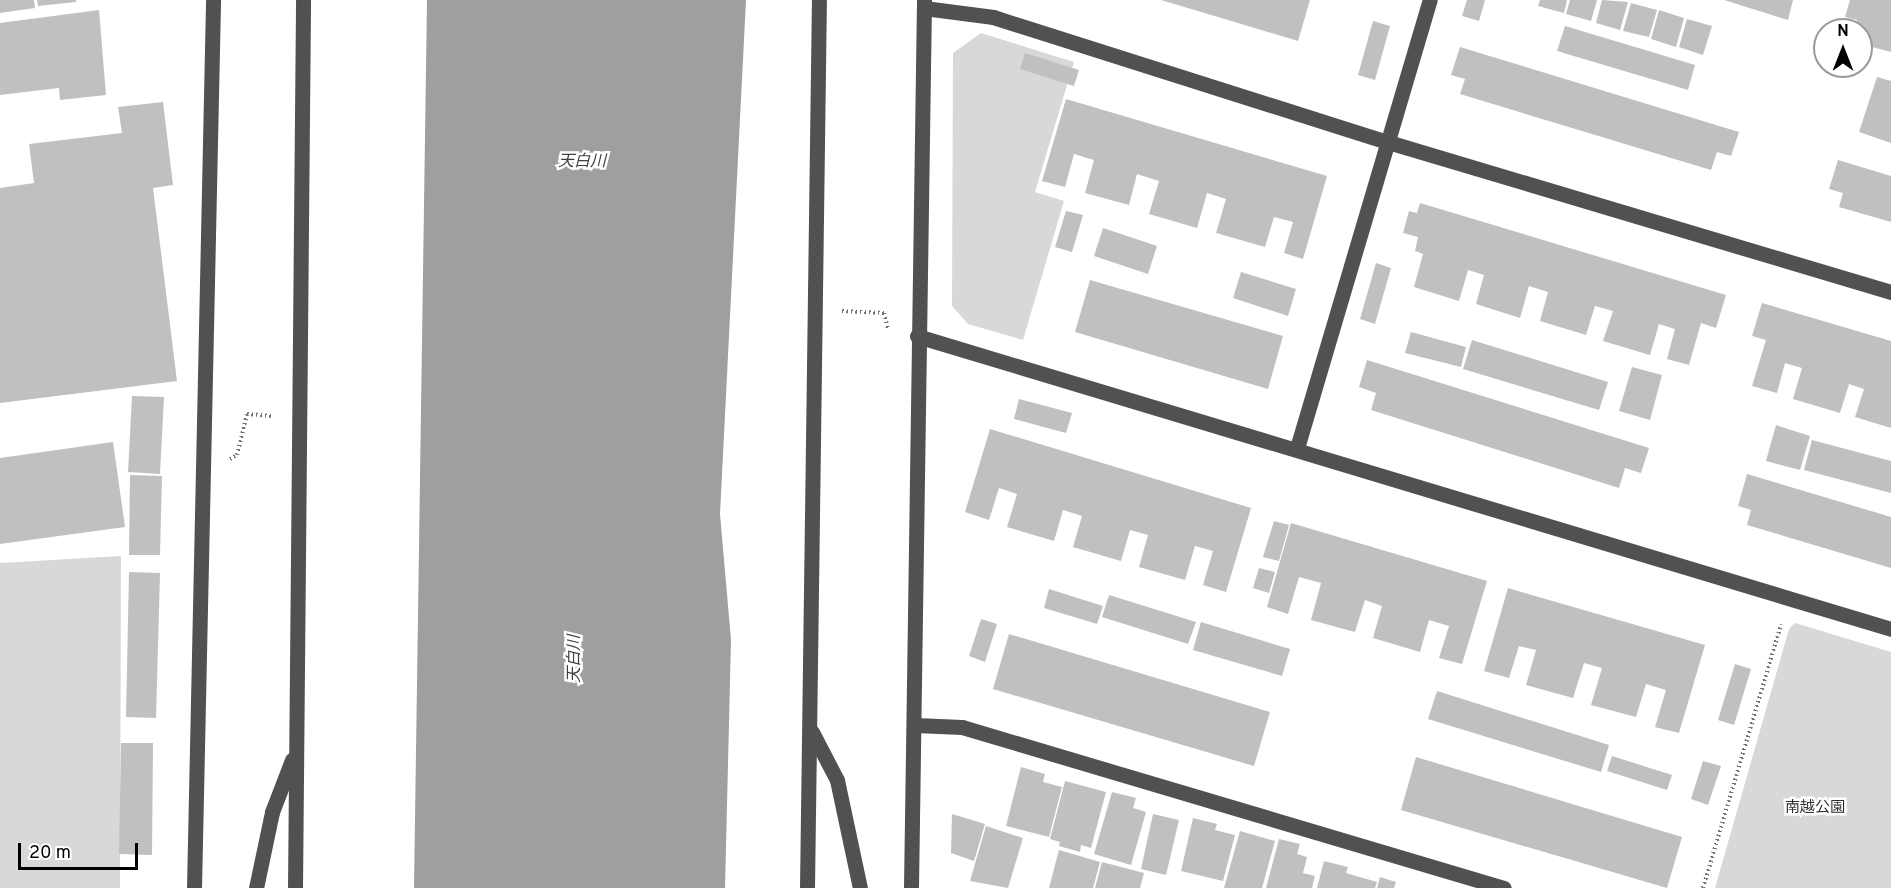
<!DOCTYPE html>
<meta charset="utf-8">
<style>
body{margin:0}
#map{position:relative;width:1891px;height:888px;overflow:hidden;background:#fff;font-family:Overpass,"Noto Sans JP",sans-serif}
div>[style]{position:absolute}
.green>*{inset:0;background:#d8d8d8}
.water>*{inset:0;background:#9f9f9f}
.building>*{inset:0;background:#c0c0c0}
.path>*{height:4px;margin-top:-2px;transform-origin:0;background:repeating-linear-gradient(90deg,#737373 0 1.5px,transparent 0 4.5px)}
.minor>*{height:15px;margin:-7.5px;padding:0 7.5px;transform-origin:7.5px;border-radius:7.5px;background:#515151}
span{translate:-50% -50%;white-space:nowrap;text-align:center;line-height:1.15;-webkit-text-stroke:5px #fff;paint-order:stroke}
.park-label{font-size:15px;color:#2f2f2f}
.water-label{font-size:16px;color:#404040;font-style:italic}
.north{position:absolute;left:1813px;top:18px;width:60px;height:60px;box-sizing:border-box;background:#fff;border:2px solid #999;border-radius:50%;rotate:0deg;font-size:16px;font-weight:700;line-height:24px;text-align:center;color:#000}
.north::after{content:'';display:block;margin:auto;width:21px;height:27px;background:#000;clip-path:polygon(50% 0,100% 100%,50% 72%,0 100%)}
.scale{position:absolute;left:18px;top:843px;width:120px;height:27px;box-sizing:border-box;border:3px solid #000;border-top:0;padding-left:8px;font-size:18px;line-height:21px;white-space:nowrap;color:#000;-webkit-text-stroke:4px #fff;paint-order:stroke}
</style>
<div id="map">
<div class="green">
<div style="clip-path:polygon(981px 33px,1074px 62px,1035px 192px,1064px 201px,1023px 340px,968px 324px,952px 306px,953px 53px)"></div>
<div style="clip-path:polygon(121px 556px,120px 888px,0 888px,0 563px)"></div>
<div style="clip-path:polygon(1795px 623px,1891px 652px,1891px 888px,1715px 888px,1789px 629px)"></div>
</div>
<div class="water">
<div style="clip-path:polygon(427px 0,746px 0,720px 514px,731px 640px,725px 888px,414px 888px)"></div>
</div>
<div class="building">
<div style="clip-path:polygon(0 0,34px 0,35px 8px,0 13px)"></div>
<div style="clip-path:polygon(37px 0,76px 0,76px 2px,38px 6px)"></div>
<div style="clip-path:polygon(1161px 0,1310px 0,1298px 41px)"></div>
<div style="clip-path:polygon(1467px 0,1485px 0,1479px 21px,1462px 16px)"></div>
<div style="clip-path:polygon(1540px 0,1567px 0,1564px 13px,1538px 6px)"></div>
<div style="clip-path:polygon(1570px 0,1597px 0,1591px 21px,1566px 14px)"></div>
<div style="clip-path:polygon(1602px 0,1628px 2px,1620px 30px,1596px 23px)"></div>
<div style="clip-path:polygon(1724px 0,1793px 0,1788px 20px)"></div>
<div style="clip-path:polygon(1850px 0,1891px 0,1891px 52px,1861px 44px,1861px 30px,1854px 30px,1857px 20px,1845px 17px)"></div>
<div style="clip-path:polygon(1631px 3px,1657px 10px,1649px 37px,1623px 31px)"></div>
<div style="clip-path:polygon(99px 10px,106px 95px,60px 100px,59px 88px,0 95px,0 23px)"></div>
<div style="clip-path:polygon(1659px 10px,1684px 18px,1676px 47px,1651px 39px)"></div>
<div style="clip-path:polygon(1687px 19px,1712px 26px,1703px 55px,1679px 47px)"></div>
<div style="clip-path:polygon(1373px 21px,1390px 26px,1375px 80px,1358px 75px)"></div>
<div style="clip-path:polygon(1565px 26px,1695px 65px,1688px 90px,1557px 51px)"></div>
<div style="clip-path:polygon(1460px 47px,1739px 132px,1731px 156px,1717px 152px,1711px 170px,1460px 94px,1465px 79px,1451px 75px)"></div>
<div style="clip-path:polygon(1025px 53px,1079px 70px,1074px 86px,1020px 69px)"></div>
<div style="clip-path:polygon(1877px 77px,1891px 81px,1891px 143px,1859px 132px)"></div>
<div style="clip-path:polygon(1066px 99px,1327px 176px,1303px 259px,1284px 253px,1293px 222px,1274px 217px,1265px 247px,1216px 233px,1226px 199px,1207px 193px,1197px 228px,1149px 214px,1159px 181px,1137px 174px,1129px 205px,1085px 193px,1094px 160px,1074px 154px,1065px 187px,1042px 181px)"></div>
<div style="clip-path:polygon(163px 102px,173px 185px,153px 188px,177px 381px,0 403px,0 188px,34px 183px,29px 144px,122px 133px,118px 107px)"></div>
<div style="clip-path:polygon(1838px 160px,1891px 176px,1891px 222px,1839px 207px,1843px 193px,1829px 189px)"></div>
<div style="clip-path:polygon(1420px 203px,1726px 295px,1716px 328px,1701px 323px,1689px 365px,1667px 359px,1675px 329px,1659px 324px,1650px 355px,1603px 341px,1613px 311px,1595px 306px,1586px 335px,1540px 321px,1548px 292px,1529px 286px,1520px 318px,1476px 304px,1484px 275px,1468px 270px,1459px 301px,1414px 287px,1423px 254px,1415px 251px,1418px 237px,1403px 233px,1409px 211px,1417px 213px)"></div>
<div style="clip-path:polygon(1066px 211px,1083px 215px,1072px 252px,1055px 247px)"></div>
<div style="clip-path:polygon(1103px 228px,1157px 246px,1148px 274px,1094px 256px)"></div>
<div style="clip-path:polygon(1376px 263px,1391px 268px,1375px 324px,1360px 319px)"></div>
<div style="clip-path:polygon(1241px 272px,1296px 289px,1288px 316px,1233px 298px)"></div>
<div style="clip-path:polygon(1090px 280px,1283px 336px,1268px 389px,1075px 332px)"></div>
<div style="clip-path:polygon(1762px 303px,1891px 341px,1891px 428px,1855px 417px,1864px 389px,1849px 384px,1840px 413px,1793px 399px,1802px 368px,1785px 363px,1777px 393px,1752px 386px,1766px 340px,1752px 336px)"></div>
<div style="clip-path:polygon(1411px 332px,1466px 347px,1461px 367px,1405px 353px)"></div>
<div style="clip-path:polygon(1472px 340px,1608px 382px,1599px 410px,1463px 369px)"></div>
<div style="clip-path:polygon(1367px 360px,1649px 448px,1641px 473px,1625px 468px,1619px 488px,1371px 410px,1376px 393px,1359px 387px)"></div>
<div style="clip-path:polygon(1632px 367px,1662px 375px,1650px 420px,1619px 411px)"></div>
<div style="clip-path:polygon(132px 396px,164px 397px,160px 474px,128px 472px)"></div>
<div style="clip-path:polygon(1019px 399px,1072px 413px,1066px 433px,1014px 419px)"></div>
<div style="clip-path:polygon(1776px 425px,1810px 436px,1800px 470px,1766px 461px)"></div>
<div style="clip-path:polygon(990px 429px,1251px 508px,1226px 592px,1203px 585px,1213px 551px,1195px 546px,1185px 580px,1139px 567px,1148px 535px,1130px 530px,1121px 561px,1073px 547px,1082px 516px,1063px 510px,1054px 541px,1007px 527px,1017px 494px,999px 488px,989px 520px,965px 512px)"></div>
<div style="clip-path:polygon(1812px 440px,1891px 461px,1891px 493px,1804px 470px)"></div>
<div style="clip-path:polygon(113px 442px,125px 527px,0 544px,0 458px)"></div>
<div style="clip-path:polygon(1747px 474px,1891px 517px,1891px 568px,1747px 525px,1751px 510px,1738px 506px)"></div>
<div style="clip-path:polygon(130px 475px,162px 476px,160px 555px,129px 555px)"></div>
<div style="clip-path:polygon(1274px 521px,1289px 525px,1279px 561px,1263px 557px)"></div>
<div style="clip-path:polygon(1291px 523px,1487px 581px,1462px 664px,1439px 658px,1449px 626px,1429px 620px,1420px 652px,1373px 638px,1382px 606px,1365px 600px,1355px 632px,1311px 620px,1321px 583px,1299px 577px,1288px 614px,1267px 607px)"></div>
<div style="clip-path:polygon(1259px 568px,1275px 572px,1269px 593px,1253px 588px)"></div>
<div style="clip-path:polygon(129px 572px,160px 573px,156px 718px,126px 717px)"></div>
<div style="clip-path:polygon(1508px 588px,1705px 645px,1679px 733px,1655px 727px,1666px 690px,1646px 684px,1636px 717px,1591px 705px,1602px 668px,1584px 663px,1573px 698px,1526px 685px,1536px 650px,1519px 646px,1509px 678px,1484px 671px)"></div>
<div style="clip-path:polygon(1049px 589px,1103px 606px,1097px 624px,1044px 608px)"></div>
<div style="clip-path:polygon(1109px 595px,1196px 622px,1188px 644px,1102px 617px)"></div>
<div style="clip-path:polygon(981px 619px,997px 624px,985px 662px,969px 656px)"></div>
<div style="clip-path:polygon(1201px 622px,1290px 649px,1282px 676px,1193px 650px)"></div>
<div style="clip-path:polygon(1009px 634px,1270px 712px,1254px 766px,993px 689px)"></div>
<div style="clip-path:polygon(1735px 664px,1751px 669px,1734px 725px,1718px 720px)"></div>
<div style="clip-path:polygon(1437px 691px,1609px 745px,1601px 772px,1428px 719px)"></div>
<div style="clip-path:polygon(121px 743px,153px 743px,152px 855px,119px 854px)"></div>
<div style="clip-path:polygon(1612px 756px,1672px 775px,1667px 790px,1607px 771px)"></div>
<div style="clip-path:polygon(1416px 757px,1682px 837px,1667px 888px,1401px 810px)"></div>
<div style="clip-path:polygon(1703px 761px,1721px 766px,1708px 805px,1691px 799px)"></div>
<div style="clip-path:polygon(1021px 767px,1045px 774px,1043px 782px,1062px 787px,1049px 837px,1006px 826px)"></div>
<div style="clip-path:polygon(1065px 781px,1106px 792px,1091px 848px,1081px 845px,1080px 852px,1059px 846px,1060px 842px,1050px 839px)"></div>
<div style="clip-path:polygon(1112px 792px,1136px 798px,1133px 808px,1146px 812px,1131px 865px,1094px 854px)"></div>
<div style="clip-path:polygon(952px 814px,985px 824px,974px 861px,951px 853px)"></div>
<div style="clip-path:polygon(1153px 814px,1179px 820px,1166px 875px,1141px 869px)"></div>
<div style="clip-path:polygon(1193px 818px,1217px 824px,1215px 830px,1235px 835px,1223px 881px,1181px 871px)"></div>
<div style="clip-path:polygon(986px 826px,1023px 838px,1008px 888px,970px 881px)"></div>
<div style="clip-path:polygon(1240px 831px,1275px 841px,1262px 888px,1224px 888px)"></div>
<div style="clip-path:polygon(1279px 839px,1300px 844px,1297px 854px,1307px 857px,1303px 873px,1315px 876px,1312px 888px,1266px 888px)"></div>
<div style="clip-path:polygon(1059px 850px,1100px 862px,1093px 888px,1049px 888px)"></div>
<div style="clip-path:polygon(1324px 861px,1348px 867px,1346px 873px,1377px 882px,1375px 888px,1317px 888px)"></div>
<div style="clip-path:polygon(1102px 862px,1144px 873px,1140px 888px,1095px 888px)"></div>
<div style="clip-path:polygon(1380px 877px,1396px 882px,1394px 888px,1377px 888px)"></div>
</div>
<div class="path">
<div style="left:842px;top:311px;width:42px;rotate:2.7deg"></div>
<div style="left:884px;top:313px;width:16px;rotate:76deg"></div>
<div style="left:230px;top:459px;width:8px;rotate:-30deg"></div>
<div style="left:237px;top:455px;width:42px;rotate:-76.3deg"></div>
<div style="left:247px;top:414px;width:24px;rotate:5deg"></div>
<div style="left:1703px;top:888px;width:275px;rotate:-73.5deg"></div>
</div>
<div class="minor">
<div style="left:924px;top:8px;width:70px;rotate:7.4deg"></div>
<div style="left:993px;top:17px;width:414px;rotate:17.6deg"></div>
<div style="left:1388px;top:142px;width:525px;rotate:16.61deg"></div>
<div style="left:917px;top:336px;width:1017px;rotate:16.74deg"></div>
<div style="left:1297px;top:448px;width:467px;rotate:-73.5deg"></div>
<div style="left:915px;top:725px;width:47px;rotate:2.4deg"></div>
<div style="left:962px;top:727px;width:565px;rotate:16.54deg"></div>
<div style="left:812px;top:732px;width:54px;rotate:62.5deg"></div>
<div style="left:837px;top:780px;width:110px;rotate:78deg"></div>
<div style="left:194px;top:888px;width:888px;rotate:-88.77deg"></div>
<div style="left:256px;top:888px;width:78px;rotate:-78.1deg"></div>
<div style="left:272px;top:812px;width:56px;rotate:-69deg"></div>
<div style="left:295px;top:888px;width:888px;rotate:-89.48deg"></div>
<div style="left:807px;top:888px;width:888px;rotate:-89.23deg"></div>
<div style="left:911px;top:888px;width:888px;rotate:-89.16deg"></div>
</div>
<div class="park-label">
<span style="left:1815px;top:809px">南越公園</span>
</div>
<div class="water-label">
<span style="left:582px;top:162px">天白川</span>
<span style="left:575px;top:659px;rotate:-90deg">天白川</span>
</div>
<div class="north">N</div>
<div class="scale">20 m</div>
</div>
